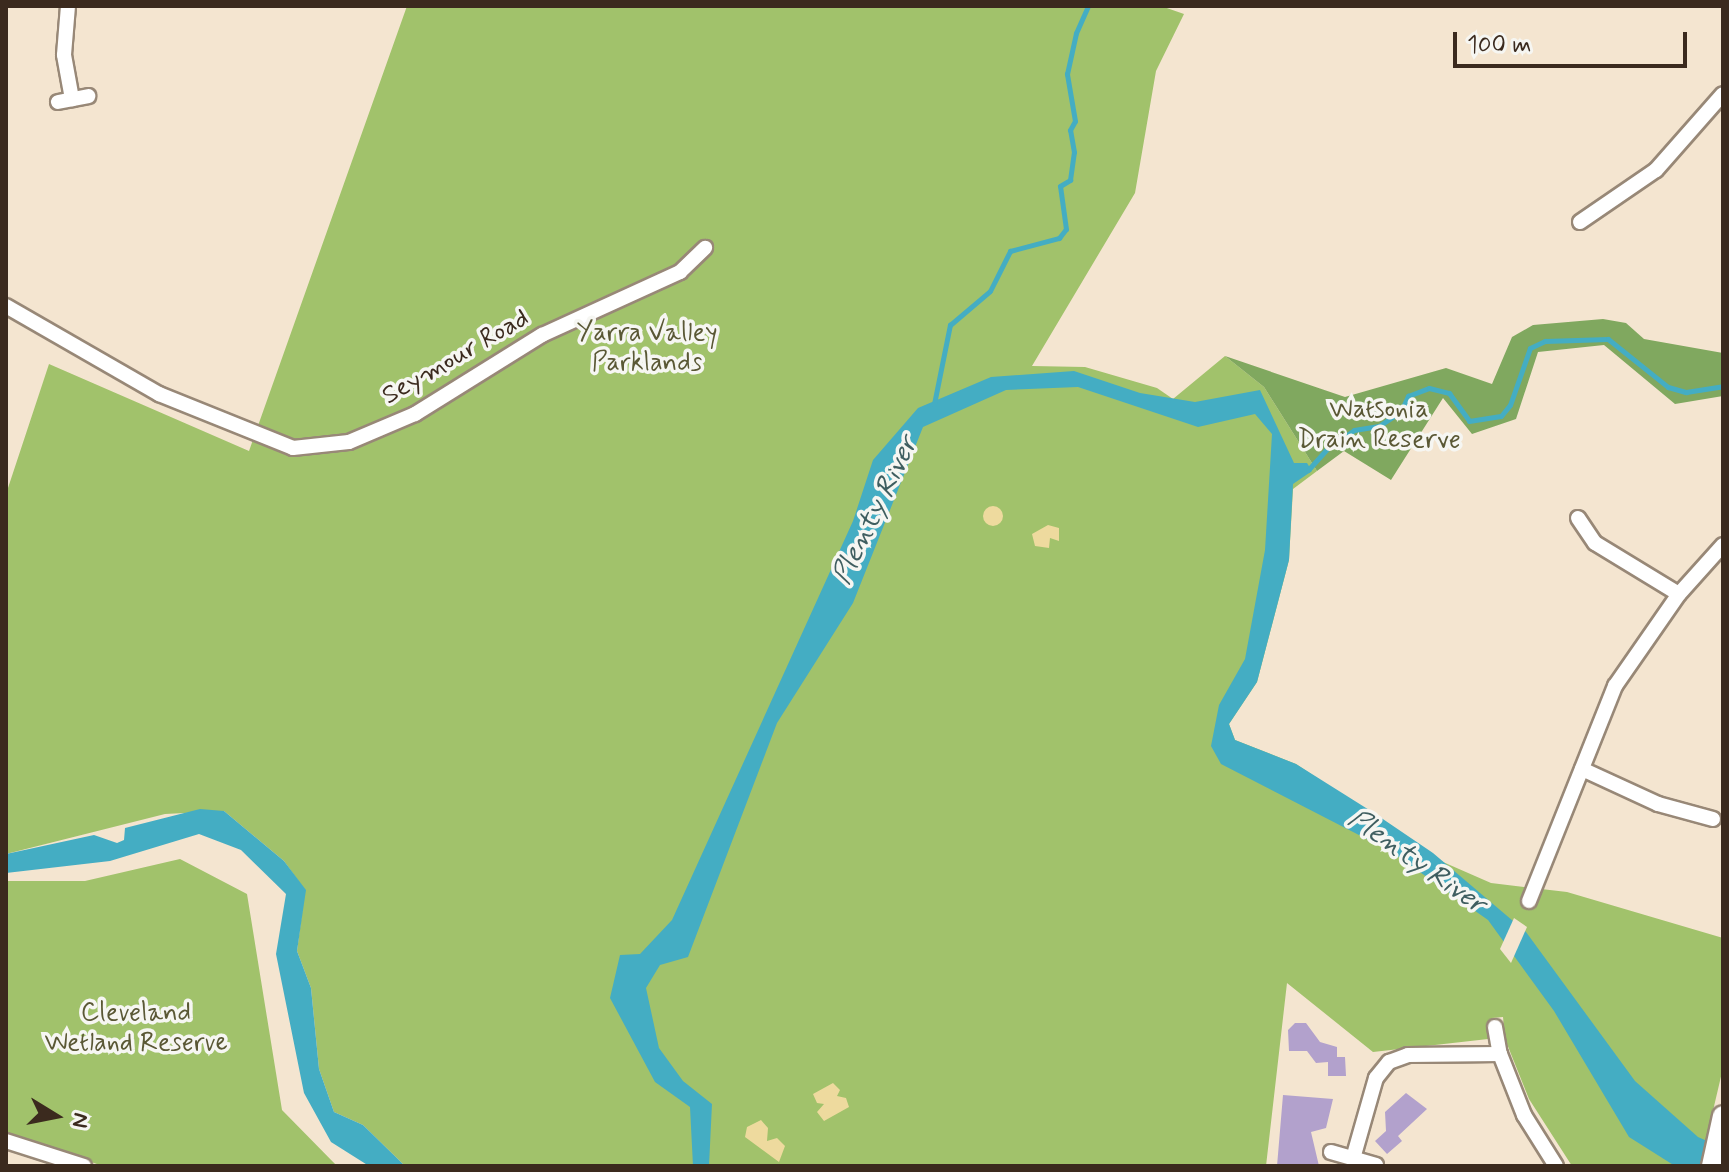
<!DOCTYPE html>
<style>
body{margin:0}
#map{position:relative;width:1729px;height:1172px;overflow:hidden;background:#f4e5d0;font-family:Mynerve,sans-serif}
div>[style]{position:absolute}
.green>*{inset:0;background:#a1c26b}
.forest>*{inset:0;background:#80a85f}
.sand>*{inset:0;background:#eeda9e}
.round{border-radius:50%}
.water>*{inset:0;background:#44adc3}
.pier>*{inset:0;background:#f4e5d0}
.stream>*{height:5px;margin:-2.5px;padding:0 2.5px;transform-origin:2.5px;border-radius:2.5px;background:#44adc3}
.building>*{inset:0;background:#b2a1cc}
.roads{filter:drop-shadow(2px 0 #988877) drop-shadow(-2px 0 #988877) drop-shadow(0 2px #988877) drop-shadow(0 -2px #988877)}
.minor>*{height:14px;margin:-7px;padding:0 7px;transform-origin:7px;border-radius:7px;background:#fff}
.primary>*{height:20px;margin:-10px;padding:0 10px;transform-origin:10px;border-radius:10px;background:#fff}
span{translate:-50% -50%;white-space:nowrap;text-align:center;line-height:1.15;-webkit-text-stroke:7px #f6f6f2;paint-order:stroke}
.park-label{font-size:26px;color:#5a5835}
.street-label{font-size:26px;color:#3b2a1e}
.water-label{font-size:28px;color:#3f5e60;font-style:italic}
.frame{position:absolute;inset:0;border:8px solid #3b2a1e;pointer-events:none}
.north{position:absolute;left:16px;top:1076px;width:80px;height:80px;-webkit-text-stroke:6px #f6f6f2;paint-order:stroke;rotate:100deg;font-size:22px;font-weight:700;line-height:32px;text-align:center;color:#3b2a1e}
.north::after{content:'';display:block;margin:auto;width:28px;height:36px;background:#3b2a1e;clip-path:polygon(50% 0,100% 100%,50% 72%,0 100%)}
.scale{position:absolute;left:1453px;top:32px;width:234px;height:36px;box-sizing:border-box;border:4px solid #3b2a1e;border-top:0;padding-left:10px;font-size:24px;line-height:28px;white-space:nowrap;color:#3b2a1e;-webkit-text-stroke:6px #f6f6f2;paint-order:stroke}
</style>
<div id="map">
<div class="green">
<div style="clip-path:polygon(407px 6px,1161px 6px,1184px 14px,1156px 71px,1135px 193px,1032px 366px,1085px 367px,1157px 388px,1173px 399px,1225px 356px,1264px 387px,1317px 471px,1293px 489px,1289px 560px,1257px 682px,1229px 724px,1235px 740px,1296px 764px,1443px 862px,1491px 883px,1567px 892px,1723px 938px,1723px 1068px,1700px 1166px,1572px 1166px,1529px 1099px,1505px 1039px,1503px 1017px,1492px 1018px,1488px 1039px,1373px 1052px,1287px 983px,1266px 1166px,405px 1166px,363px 1125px,334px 1112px,319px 1069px,311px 988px,297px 951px,305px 890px,284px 861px,224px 811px,165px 814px,6px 854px,6px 494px,49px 364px,249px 451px)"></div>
<div style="clip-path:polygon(180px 859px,247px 894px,282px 1110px,337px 1166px,103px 1166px,6px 1134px,6px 881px,85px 881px)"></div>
</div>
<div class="forest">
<div style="clip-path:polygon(1603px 319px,1626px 323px,1644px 339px,1723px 353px,1723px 396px,1675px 404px,1604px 345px,1538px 352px,1516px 419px,1472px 434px,1443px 398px,1391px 480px,1344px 451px,1317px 471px,1264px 387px,1225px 356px,1345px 397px,1446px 368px,1492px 384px,1512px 337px,1533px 325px)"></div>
</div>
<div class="sand">
<div class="round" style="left:983px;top:506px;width:20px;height:20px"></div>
<div style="clip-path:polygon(1048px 525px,1059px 528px,1059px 541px,1050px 538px,1049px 548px,1035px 546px,1032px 534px)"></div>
<div style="clip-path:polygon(833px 1083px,840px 1090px,837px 1096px,846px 1098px,849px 1107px,824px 1121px,817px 1112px,824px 1104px,817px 1103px,813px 1094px)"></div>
<div style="clip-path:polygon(761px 1120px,768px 1128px,767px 1141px,777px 1138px,785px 1146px,779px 1162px,745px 1137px,747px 1127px)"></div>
</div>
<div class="water">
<div style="clip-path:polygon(1074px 371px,1140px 393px,1195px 402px,1260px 390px,1294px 463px,1307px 463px,1312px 471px,1293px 484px,1289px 560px,1257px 682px,1229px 724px,1235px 740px,1296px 764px,1374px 813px,1433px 853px,1526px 932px,1635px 1081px,1698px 1137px,1723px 1148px,1723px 1166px,1675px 1166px,1629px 1137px,1554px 1011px,1488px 920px,1390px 851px,1221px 764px,1211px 746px,1219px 705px,1245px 659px,1265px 550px,1272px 434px,1255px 414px,1198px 427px,1078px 387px,1006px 390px,923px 427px,853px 603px,777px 723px,688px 957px,660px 965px,646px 988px,659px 1048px,683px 1081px,712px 1104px,709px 1166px,693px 1166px,690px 1107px,655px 1082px,610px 998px,620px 955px,640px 954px,672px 920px,853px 521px,873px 460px,918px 408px,991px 377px)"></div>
<div style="clip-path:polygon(200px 809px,224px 811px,284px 861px,306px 890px,297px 951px,311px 988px,319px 1069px,334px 1112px,363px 1125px,405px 1166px,369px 1166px,331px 1142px,304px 1093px,276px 954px,286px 894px,241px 850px,199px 834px,110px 861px,6px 873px,6px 854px,94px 835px,117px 843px,124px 840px,125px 828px)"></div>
</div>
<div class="pier">
<div style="clip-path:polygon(1514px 918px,1527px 927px,1511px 963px,1500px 949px)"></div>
</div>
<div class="stream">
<div style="left:934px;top:404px;width:81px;rotate:-78.6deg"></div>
<div style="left:950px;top:325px;width:52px;rotate:-40.4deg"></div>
<div style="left:990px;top:291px;width:45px;rotate:-63.4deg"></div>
<div style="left:1010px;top:251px;width:51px;rotate:-14.9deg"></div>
<div style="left:1059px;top:238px;width:11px;rotate:-52deg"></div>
<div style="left:1066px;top:229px;width:43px;rotate:-97.9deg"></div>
<div style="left:1060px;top:186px;width:12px;rotate:-31deg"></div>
<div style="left:1070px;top:180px;width:28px;rotate:-82deg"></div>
<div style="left:1074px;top:152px;width:22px;rotate:-100deg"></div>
<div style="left:1070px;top:130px;width:10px;rotate:-61deg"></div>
<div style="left:1075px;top:121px;width:48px;rotate:-99.7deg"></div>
<div style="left:1067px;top:74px;width:42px;rotate:-77.6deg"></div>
<div style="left:1076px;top:33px;width:30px;rotate:-66deg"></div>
<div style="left:1308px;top:470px;width:31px;rotate:-48deg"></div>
<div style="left:1329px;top:447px;width:30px;rotate:-34deg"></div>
<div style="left:1354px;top:430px;width:25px;rotate:-9deg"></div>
<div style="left:1379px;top:426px;width:27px;rotate:-34deg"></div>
<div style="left:1401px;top:411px;width:17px;rotate:-65deg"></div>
<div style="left:1408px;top:396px;width:22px;rotate:-21deg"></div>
<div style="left:1429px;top:388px;width:21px;rotate:14deg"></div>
<div style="left:1449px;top:393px;width:34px;rotate:54deg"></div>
<div style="left:1469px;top:421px;width:32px;rotate:-9deg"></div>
<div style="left:1501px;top:416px;width:14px;rotate:-51deg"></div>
<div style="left:1510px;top:405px;width:60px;rotate:-70.7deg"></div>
<div style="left:1530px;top:348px;width:17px;rotate:-25deg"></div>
<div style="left:1545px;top:341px;width:63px;rotate:-1.8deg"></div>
<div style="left:1608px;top:339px;width:77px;rotate:38.7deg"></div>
<div style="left:1668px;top:387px;width:19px;rotate:16deg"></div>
<div style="left:1686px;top:392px;width:37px;rotate:-9deg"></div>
</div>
<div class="building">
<div style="clip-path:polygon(1295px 1023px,1306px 1023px,1320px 1042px,1337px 1047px,1337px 1057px,1345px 1057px,1346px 1076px,1328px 1076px,1328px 1062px,1316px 1063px,1307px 1051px,1289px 1051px,1288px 1030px)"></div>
<div style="clip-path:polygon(1406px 1093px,1427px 1109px,1398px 1136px,1402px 1141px,1387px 1154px,1375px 1141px,1386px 1131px,1385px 1112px)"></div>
<div style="clip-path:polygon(1283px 1095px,1333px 1099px,1326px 1128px,1311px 1132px,1319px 1166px,1277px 1166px)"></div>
</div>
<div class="roads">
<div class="minor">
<div style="left:68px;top:6px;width:49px;rotate:94.7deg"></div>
<div style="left:64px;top:55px;width:45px;rotate:79.7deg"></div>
<div style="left:58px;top:102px;width:31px;rotate:-11deg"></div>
<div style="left:1580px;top:222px;width:92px;rotate:-34.4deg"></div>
<div style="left:1656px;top:170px;width:101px;rotate:-48.6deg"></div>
<div style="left:6px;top:306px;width:177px;rotate:29.9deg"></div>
<div style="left:159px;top:394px;width:144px;rotate:21.9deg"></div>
<div style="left:293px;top:448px;width:56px;rotate:-6.1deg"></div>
<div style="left:349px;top:442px;width:72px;rotate:-23deg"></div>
<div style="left:415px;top:414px;width:150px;rotate:-31.9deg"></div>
<div style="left:542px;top:335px;width:152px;rotate:-24.5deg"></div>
<div style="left:680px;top:272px;width:35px;rotate:-44deg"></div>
<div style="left:1578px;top:518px;width:30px;rotate:56deg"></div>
<div style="left:1595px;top:543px;width:98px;rotate:31.3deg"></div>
<div style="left:1582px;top:769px;width:84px;rotate:24.7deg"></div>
<div style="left:1658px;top:804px;width:57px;rotate:15.3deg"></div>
<div style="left:1529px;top:901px;width:232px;rotate:-68.2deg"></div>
<div style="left:1615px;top:686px;width:112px;rotate:-55.2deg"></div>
<div style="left:1679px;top:594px;width:66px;rotate:-48.1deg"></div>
<div style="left:1495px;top:1027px;width:27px;rotate:80deg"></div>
<div style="left:6px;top:1141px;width:82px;rotate:17.8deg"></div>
<div style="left:1331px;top:1152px;width:47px;rotate:16.1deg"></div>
<div style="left:1354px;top:1155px;width:80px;rotate:-74.1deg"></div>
<div style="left:1376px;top:1078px;width:21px;rotate:-51deg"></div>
<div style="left:1389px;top:1062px;width:20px;rotate:-20deg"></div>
<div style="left:1408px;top:1055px;width:92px;rotate:-0.6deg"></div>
<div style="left:1500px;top:1054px;width:66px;rotate:68.5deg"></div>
<div style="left:1524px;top:1115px;width:60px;rotate:57.9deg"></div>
</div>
<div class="primary">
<div style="left:1712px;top:1166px;width:51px;rotate:-77.6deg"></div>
</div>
</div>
<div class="park-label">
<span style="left:647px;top:349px">Yarra Valley<br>Parklands</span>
<span style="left:1379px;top:426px">Watsonia<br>Drain Reserve</span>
<span style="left:136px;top:1029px">Cleveland<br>Wetland Reserve</span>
</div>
<div class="street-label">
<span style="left:456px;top:358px;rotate:-30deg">Seymour Road</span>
</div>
<div class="water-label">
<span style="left:876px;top:511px;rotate:-64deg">Plenty River</span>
<span style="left:1416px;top:862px;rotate:35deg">Plenty River</span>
</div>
<div class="frame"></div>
<div class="north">N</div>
<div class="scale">100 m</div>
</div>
